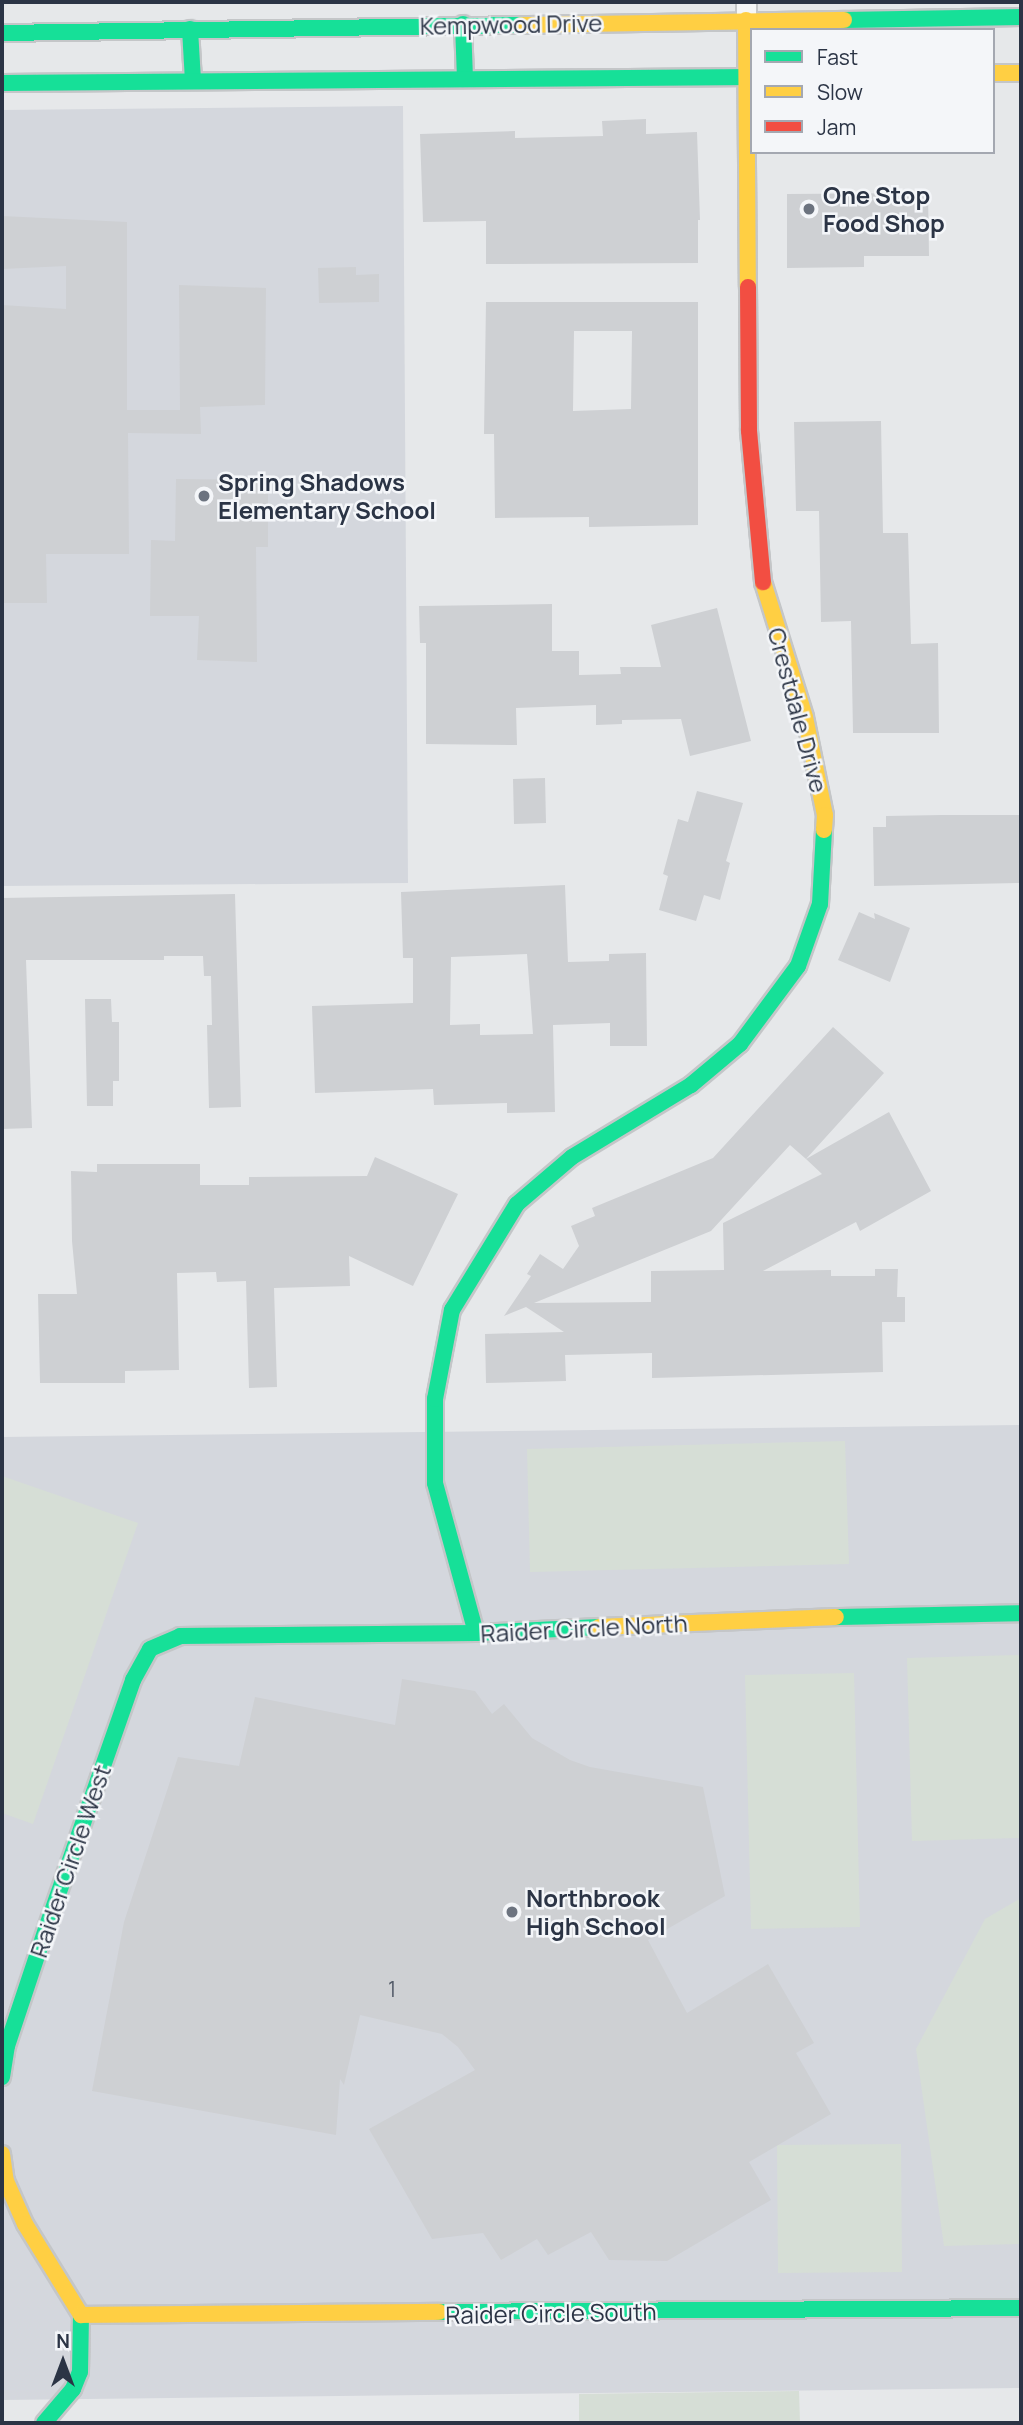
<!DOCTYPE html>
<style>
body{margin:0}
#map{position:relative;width:1023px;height:2425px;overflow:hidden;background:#e6e8ea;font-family:Manrope,sans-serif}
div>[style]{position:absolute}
.built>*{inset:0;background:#d4d7dd}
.green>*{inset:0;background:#d6ded6}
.building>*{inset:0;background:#ced0d3}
.roads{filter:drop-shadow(2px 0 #c4c6c8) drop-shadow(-2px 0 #c4c6c8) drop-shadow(0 2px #c4c6c8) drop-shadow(0 -2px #c4c6c8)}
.street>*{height:19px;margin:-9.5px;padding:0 9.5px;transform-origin:9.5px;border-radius:9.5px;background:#f5f6f7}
.fast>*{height:16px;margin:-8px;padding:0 8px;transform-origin:8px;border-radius:8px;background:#16e098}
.slow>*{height:16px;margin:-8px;padding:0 8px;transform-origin:8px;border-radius:8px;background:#ffcf43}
.jam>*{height:16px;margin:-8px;padding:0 8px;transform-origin:8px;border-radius:8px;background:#f24e42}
.dots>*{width:19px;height:19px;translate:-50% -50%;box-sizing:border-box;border:4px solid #f4f6f9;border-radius:50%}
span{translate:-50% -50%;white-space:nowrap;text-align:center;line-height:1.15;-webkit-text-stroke:5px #f4f6f9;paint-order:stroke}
.number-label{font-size:21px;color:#545c69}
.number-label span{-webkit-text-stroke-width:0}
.street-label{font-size:24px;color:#2b3445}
.poi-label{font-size:24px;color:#2b3445;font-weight:700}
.left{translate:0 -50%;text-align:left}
.frame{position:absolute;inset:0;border:4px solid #2b3445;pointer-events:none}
.legend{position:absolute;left:750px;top:28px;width:245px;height:126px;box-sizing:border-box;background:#f4f6f9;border:2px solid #a4a8b1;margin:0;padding:9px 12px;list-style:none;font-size:21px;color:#2b3445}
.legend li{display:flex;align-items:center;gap:14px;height:35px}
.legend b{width:35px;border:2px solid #a4a8b1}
.north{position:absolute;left:28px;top:2327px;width:70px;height:70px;-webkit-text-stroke:5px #f4f6f9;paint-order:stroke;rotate:0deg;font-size:19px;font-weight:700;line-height:28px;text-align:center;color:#2b3445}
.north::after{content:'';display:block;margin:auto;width:24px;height:32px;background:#2b3445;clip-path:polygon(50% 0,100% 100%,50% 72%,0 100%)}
</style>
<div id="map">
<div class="built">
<div style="clip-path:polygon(403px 106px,408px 883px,2px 886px,2px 110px)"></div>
<div style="clip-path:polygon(1021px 1425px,1021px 2388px,2px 2400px,2px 1437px)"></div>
</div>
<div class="green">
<div style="clip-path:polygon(845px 1441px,849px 1564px,530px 1572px,527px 1449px)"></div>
<div style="clip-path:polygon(2px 1476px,138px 1523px,33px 1824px,2px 1813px)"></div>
<div style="clip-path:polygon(1021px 1655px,1021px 1838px,912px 1841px,907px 1658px)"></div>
<div style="clip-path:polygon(854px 1673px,860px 1927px,751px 1929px,745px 1675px)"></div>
<div style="clip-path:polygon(1021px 1898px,1021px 2244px,944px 2246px,916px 2049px,985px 1919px)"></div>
<div style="clip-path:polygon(901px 2144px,902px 2272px,778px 2273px,777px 2145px)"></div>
<div style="clip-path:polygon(799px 2391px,800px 2423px,579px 2423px,579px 2394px)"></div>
</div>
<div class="building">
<div style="clip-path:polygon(646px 119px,646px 134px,697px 132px,700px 220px,698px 220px,698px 263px,486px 264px,486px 221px,423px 222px,420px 134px,515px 131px,515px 138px,603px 136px,602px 121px)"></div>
<div style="clip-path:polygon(928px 193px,929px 256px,864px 256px,864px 267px,787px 268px,787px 194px)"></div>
<div style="clip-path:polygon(2px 216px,127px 222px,127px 410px,180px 410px,179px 285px,266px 288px,265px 405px,200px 407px,201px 434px,128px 433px,129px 554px,46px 554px,47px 603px,2px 603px,2px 305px,66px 309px,66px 266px,2px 269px)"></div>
<div style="clip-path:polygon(356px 267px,356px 275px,379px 274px,379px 302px,319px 303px,318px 268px)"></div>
<div style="clip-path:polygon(evenodd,486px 302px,698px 302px,698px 525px,589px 527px,589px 517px,495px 518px,494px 434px,484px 434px,486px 302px,574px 331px,632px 331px,631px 409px,573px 411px,574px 331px)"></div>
<div style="clip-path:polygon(881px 421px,883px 533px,908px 533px,911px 644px,938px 643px,939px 733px,853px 733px,851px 621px,821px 622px,819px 511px,796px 511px,794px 422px)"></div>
<div style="clip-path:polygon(176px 479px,268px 480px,268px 547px,256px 547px,257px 662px,197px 660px,199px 616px,150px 616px,151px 540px,175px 541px)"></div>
<div style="clip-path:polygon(552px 604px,552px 651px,579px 651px,579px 675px,621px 674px,620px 667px,661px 667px,651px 625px,717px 608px,751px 741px,690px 756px,681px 719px,622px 720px,622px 724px,596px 725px,596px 705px,516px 708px,517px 745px,426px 744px,426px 643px,420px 643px,419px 606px)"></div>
<div style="clip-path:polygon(545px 778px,546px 823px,514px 824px,513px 779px)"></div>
<div style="clip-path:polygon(697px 791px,743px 803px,726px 861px,730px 863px,720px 900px,704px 895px,696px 921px,659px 910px,668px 876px,663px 874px,678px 819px,688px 822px)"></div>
<div style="clip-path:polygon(942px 815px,1021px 815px,1021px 883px,874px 886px,873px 827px,886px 827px,886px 816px)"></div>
<div style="clip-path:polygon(evenodd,565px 885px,568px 962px,609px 961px,609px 954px,646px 953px,647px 1046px,610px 1046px,610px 1023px,553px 1025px,555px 1112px,507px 1113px,507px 1103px,434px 1105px,433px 1089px,315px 1093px,312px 1006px,413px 1003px,413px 958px,403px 958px,401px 892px,565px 885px,527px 954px,533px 1034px,480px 1035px,480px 1024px,450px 1025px,451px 957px,527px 954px)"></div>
<div style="clip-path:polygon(235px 894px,241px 1107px,209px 1108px,207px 1025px,212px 1025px,211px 976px,204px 976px,203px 956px,164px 956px,164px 960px,26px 960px,32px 1128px,2px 1129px,2px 898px)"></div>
<div style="clip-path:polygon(859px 912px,875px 919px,874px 913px,910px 928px,890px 982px,838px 960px)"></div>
<div style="clip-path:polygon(85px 999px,111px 999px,112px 1022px,119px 1022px,119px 1081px,113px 1081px,113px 1106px,87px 1106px)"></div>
<div style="clip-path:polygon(833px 1027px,884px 1073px,806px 1159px,790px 1145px,711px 1231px,534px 1303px,651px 1302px,651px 1271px,724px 1270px,723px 1223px,822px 1174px,806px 1159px,889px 1112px,931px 1191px,860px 1231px,856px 1222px,763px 1271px,831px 1270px,831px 1276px,875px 1276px,875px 1269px,898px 1269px,897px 1297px,905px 1297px,905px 1322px,882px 1322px,883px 1372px,652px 1378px,652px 1353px,565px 1355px,566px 1381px,486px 1383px,485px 1334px,564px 1332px,526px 1307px,504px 1316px,531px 1276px,527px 1274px,540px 1254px,563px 1269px,579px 1246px,571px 1226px,595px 1216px,592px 1208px,713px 1158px)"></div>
<div style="clip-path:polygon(375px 1157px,458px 1194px,413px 1286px,349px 1256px,350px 1286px,274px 1288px,277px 1387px,249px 1388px,246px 1281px,217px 1282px,216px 1272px,177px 1273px,179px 1370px,125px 1371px,125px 1383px,40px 1383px,38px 1294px,77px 1294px,72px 1241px,71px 1171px,97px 1172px,97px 1164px,200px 1164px,200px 1185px,249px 1185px,249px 1177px,367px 1176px)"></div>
<div style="clip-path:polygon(402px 1679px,475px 1691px,492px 1714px,504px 1704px,532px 1738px,570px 1760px,590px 1767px,703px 1787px,725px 1896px,648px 1940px,687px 2013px,768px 1964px,814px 2043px,796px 2053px,831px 2114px,749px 2162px,771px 2200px,667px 2261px,609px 2260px,591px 2232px,548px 2255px,537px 2239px,501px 2260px,483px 2233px,432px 2239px,369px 2129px,475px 2070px,458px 2047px,442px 2034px,360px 2015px,344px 2085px,340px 2079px,336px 2135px,92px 2091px,124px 1922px,178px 1757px,239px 1766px,255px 1697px,395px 1725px)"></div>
</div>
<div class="roads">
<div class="street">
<div style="left:746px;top:20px;width:18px;rotate:-90deg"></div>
</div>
<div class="fast">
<div style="left:844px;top:20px;width:177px;rotate:-1deg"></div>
<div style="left:463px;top:24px;width:55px;rotate:87.9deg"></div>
<div style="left:190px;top:29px;width:52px;rotate:86.7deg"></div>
<div style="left:2px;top:33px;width:520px;rotate:-0.88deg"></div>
<div style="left:2px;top:83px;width:750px;rotate:-0.46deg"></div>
<div style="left:836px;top:1617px;width:185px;rotate:-1.2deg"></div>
<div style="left:476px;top:1633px;width:156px;rotate:-105.3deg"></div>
<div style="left:435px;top:1483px;width:84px;rotate:-90deg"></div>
<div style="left:435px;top:1399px;width:91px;rotate:-79.2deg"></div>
<div style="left:452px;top:1310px;width:124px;rotate:-58.5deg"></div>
<div style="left:517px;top:1204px;width:72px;rotate:-40.5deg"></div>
<div style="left:572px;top:1157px;width:139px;rotate:-31.2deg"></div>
<div style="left:691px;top:1085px;width:64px;rotate:-39.9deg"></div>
<div style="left:740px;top:1044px;width:97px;rotate:-53.4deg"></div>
<div style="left:798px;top:966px;width:66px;rotate:-70.5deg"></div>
<div style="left:820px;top:904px;width:74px;rotate:-86.9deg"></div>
<div style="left:2px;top:2077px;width:31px;rotate:-81deg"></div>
<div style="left:7px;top:2046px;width:126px;rotate:-71.6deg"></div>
<div style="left:47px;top:1926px;width:261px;rotate:-70.7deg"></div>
<div style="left:133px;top:1680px;width:35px;rotate:-61deg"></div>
<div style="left:150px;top:1649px;width:33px;rotate:-23deg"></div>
<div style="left:180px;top:1636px;width:296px;rotate:-0.6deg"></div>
<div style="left:476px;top:1633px;width:123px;rotate:-2.8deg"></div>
<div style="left:439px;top:2312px;width:582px;rotate:-0.39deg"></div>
<div style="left:44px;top:2423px;width:45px;rotate:-49.5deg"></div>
<div style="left:73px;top:2389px;width:18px;rotate:-68deg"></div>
<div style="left:80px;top:2372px;width:57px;rotate:-89deg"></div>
</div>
<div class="slow">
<div style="left:746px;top:20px;width:267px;rotate:89.6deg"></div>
<div style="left:522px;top:25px;width:322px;rotate:-0.9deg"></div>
<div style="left:993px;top:73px;width:28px"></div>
<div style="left:763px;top:582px;width:141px;rotate:72.7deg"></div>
<div style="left:805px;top:717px;width:100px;rotate:78.5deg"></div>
<div style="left:825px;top:815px;width:15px;rotate:94deg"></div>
<div style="left:599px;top:1627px;width:237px;rotate:-2.4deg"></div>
<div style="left:2px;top:2154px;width:27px;rotate:82deg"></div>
<div style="left:6px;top:2181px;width:47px;rotate:66.2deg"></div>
<div style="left:25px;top:2224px;width:107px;rotate:58.4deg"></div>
<div style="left:81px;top:2315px;width:358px;rotate:-0.5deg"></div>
</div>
<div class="jam">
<div style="left:748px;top:287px;width:144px;rotate:89.6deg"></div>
<div style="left:749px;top:431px;width:152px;rotate:84.7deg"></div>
</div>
</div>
<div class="dots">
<div style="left:809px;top:209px;background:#6c737f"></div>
<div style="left:204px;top:496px;background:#6c737f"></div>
<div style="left:512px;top:1912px;background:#6c737f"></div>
</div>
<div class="number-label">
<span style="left:392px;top:1989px">1</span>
</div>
<div class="street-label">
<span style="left:511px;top:24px;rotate:-1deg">Kempwood Drive</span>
<span style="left:798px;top:710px;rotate:75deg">Crestdale Drive</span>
<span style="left:584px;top:1628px;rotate:-3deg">Raider Circle North</span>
<span style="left:70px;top:1861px;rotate:-71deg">Raider Circle West</span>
<span style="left:551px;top:2313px;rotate:-1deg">Raider Circle South</span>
</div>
<div class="poi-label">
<span class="left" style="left:823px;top:209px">One Stop<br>Food Shop</span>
<span class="left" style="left:218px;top:496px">Spring Shadows<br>Elementary School</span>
<span class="left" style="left:526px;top:1912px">Northbrook<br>High School</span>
</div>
<div class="frame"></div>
<ul class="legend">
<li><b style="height:9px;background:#16e098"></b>Fast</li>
<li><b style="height:9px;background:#ffcf43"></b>Slow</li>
<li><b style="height:9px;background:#f24e42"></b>Jam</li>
</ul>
<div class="north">N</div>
</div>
